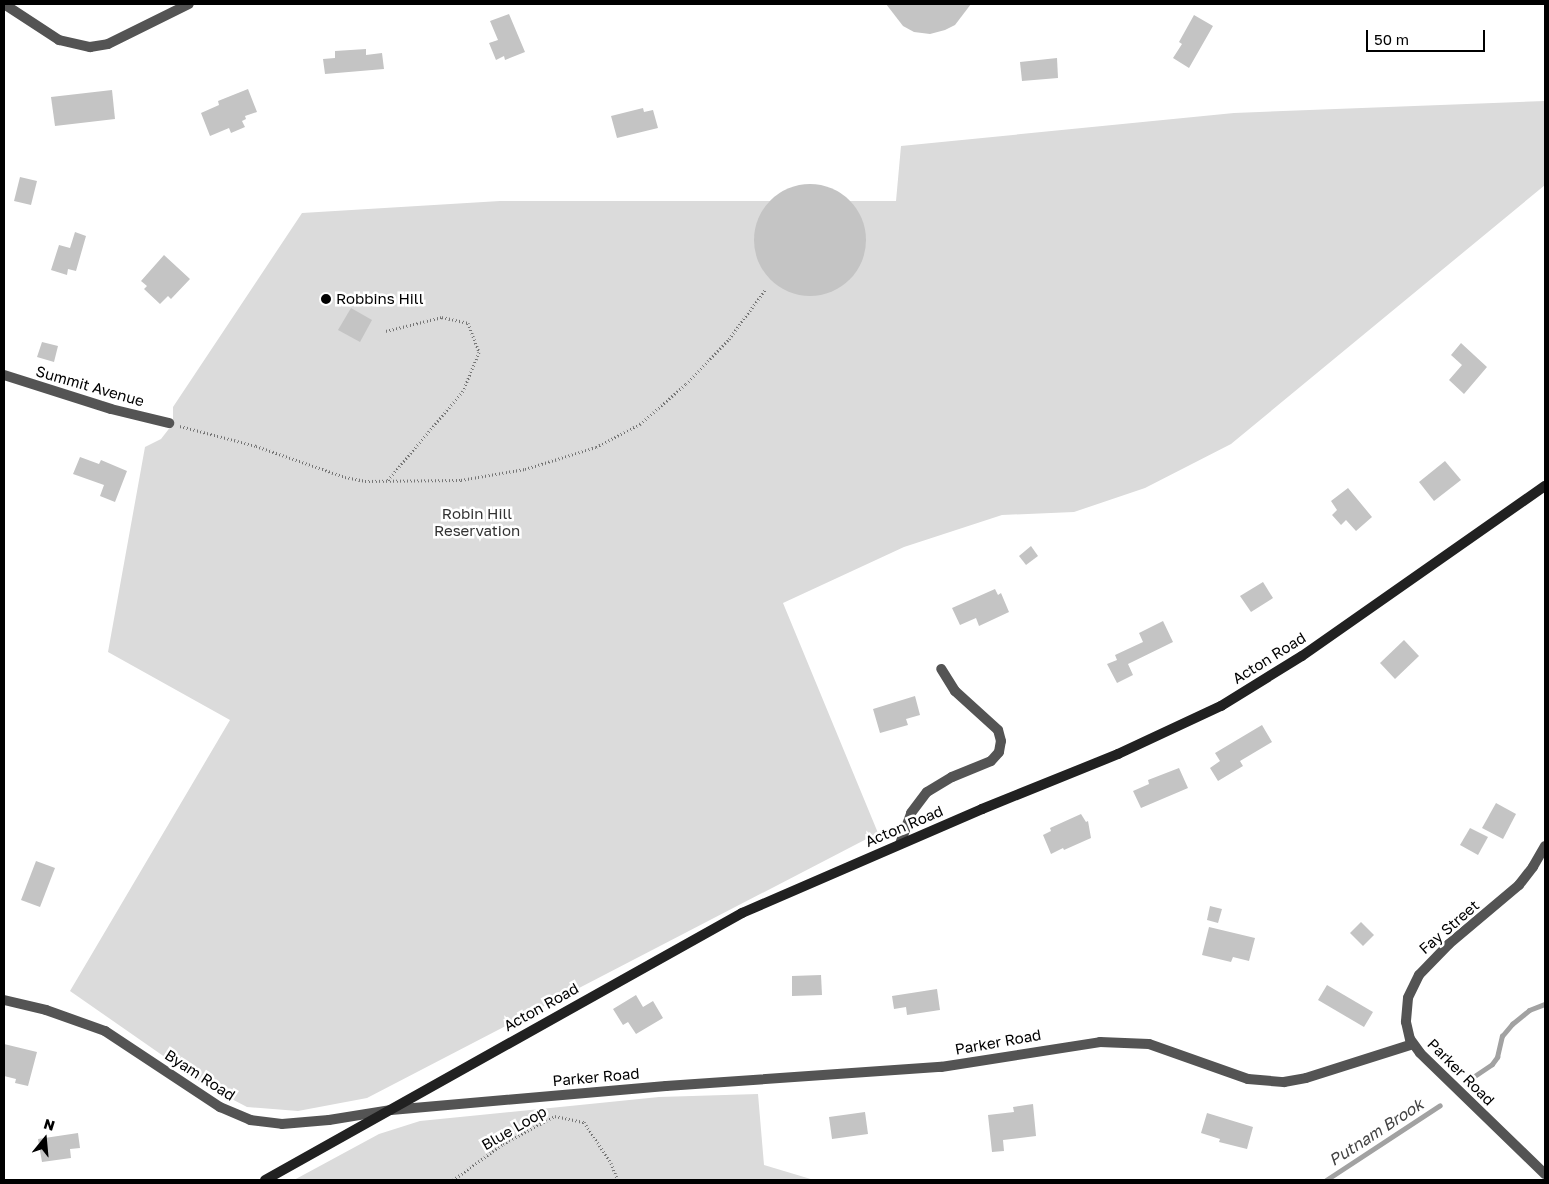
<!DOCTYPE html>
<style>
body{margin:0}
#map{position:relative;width:1549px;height:1184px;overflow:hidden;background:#fff;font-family:"Golos Text",sans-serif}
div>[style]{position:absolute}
.green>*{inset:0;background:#dbdbdb}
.stream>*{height:5px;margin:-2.5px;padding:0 2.5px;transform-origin:2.5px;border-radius:2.5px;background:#a2a2a2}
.building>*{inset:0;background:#c4c4c4}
.round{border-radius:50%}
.path>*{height:3px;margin-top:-1.5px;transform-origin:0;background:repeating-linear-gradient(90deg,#767676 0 1px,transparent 0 3.5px)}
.street>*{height:10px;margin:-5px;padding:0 5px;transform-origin:5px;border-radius:5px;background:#545454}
.secondary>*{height:10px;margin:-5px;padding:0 5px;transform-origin:5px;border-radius:5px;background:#212121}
.dots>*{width:14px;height:14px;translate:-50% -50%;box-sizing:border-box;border:2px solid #fff;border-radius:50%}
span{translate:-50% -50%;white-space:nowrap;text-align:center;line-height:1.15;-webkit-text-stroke:5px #fff;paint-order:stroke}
.poi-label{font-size:15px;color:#000}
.left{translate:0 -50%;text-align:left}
.street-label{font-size:15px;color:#000}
.park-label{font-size:15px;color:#323232}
.water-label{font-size:16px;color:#434343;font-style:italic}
.frame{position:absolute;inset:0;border:5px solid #000;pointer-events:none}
.north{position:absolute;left:20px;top:1114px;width:50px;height:50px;-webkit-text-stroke:4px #fff;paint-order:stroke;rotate:17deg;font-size:14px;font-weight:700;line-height:20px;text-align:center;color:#000}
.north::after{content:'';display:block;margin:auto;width:18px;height:22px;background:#000;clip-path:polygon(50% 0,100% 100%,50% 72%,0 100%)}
.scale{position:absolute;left:1366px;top:30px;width:119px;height:22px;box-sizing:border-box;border:2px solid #000;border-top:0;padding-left:6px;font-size:15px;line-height:18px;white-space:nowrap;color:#000;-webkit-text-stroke:4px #fff;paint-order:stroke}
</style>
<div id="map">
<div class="green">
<div style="clip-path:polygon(1545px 101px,1545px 185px,1231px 444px,1145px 488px,1074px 512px,1002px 515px,904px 547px,783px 603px,878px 833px,367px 1098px,298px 1111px,247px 1107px,205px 1085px,70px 991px,230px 720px,108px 652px,145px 447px,161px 439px,168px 430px,173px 422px,173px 407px,302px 213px,500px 201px,896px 201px,901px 146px,1234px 113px)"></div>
<div style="clip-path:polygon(758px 1094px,764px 1165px,814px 1180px,294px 1180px,379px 1134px,420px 1121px,659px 1097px)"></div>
</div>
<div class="stream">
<div style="left:1467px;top:1081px;width:30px;rotate:-34deg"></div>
<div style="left:1492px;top:1064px;width:9px;rotate:-54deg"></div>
<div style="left:1497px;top:1057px;width:22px;rotate:-77deg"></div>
<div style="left:1502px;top:1036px;width:16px;rotate:-50deg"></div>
<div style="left:1512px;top:1024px;width:22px;rotate:-39deg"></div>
<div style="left:1529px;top:1010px;width:17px;rotate:-21deg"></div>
<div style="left:1326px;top:1180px;width:136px;rotate:-33.3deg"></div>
</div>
<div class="building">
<div style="clip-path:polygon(886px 4px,971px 4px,955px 25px,945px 30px,930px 34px,914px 32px,903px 26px)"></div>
<div style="clip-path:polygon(509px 14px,525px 52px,505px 60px,504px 56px,496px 60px,489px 43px,498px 40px,490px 21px)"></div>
<div style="clip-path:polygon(1194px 15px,1213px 26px,1189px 68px,1173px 58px,1182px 44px,1179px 42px)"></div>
<div style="clip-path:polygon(366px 49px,366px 55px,382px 53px,384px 69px,325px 74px,323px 59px,335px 58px,335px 51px)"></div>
<div style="clip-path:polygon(1057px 58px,1058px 78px,1022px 81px,1020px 62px)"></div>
<div style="clip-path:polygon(248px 89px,257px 112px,245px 116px,246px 119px,242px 121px,245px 127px,231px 133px,229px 128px,210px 136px,201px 113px,219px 105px,218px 101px)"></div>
<div style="clip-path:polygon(112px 90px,115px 119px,55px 126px,51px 97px)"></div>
<div style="clip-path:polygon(643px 108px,644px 112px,653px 110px,658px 128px,617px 138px,611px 116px)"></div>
<div style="clip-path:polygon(20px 177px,37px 181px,31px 205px,14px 201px)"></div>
<div class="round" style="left:754px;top:184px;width:112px;height:112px"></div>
<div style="clip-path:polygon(75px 232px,86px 236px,76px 271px,68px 269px,67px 275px,51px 270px,59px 245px,70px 248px)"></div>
<div style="clip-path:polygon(164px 255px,190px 279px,171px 299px,168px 296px,160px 304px,144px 289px,147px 286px,141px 281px)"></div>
<div style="clip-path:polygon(351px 308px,372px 320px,360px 342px,338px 330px)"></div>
<div style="clip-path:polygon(42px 342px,58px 346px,54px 362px,37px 357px)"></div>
<div style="clip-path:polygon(1461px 343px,1487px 367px,1464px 394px,1449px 380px,1462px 365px,1451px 355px)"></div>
<div style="clip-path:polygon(80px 457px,99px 464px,101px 460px,127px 471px,115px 502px,100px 496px,104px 485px,73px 474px)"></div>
<div style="clip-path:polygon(1445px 461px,1461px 480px,1434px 501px,1419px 482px)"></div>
<div style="clip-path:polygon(1348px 488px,1372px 517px,1356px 531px,1346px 520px,1341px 525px,1332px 515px,1337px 510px,1331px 501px)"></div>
<div style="clip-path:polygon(1031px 546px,1038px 556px,1026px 565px,1019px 556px)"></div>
<div style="clip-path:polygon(1263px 582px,1273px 598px,1251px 612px,1240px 596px)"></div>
<div style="clip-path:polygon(995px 589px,998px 595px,1001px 593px,1009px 612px,979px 626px,976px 618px,960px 625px,952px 608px)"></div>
<div style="clip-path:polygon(1163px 621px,1173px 642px,1128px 664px,1133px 675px,1117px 683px,1107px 664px,1117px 660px,1115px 655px,1143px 642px,1139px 633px)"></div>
<div style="clip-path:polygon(1404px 640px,1419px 656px,1395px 679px,1380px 663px)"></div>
<div style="clip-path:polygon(915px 696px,920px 715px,906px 719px,908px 725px,880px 733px,873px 709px)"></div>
<div style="clip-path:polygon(1262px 725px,1272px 742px,1240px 761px,1243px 766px,1218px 781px,1210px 768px,1220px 761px,1215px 753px)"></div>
<div style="clip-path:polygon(1179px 768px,1188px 788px,1141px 808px,1133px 791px,1149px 784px,1148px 780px)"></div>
<div style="clip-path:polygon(1496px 803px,1516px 814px,1503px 839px,1482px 828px)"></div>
<div style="clip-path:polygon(1081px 814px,1086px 822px,1088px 821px,1091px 838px,1064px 850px,1063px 848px,1051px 854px,1043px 835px,1051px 831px,1050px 828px)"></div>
<div style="clip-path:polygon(1470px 828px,1488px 837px,1478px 855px,1460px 845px)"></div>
<div style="clip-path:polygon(36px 861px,55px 868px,40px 907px,21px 900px)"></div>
<div style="clip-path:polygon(1210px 906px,1222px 909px,1218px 923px,1207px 920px)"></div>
<div style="clip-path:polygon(1361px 922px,1374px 935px,1363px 946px,1350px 933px)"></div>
<div style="clip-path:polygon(1209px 927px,1255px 938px,1249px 961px,1233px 957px,1231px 962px,1202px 955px)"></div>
<div style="clip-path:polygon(821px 975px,822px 995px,792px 996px,792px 976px)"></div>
<div style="clip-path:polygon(1327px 985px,1373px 1012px,1364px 1027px,1318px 1000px)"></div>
<div style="clip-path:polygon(937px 989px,940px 1010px,907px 1015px,906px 1007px,894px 1009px,892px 996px)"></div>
<div style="clip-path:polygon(636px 995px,643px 1007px,653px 1001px,663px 1018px,636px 1034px,628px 1022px,623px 1025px,613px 1009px)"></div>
<div style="clip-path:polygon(4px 1044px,37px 1052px,28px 1086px,15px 1083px,16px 1079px,4px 1076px)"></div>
<div style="clip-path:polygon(1033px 1104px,1036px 1136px,1003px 1140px,1004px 1151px,992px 1152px,988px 1115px,1014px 1112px,1013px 1107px)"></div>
<div style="clip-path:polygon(865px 1112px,868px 1134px,832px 1139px,829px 1117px)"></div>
<div style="clip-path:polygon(1207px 1113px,1253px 1127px,1247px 1149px,1219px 1142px,1220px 1139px,1201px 1133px)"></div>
<div style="clip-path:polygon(78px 1133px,80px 1148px,70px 1149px,71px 1158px,42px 1162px,38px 1139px)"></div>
</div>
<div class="path">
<div style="left:386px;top:331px;width:58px;rotate:-14deg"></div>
<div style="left:442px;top:317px;width:27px;rotate:13deg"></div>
<div style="left:468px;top:323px;width:31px;rotate:69deg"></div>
<div style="left:479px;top:352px;width:42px;rotate:112.3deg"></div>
<div style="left:463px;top:391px;width:118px;rotate:130.2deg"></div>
<div style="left:180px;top:426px;width:79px;rotate:14.7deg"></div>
<div style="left:256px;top:446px;width:94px;rotate:19.2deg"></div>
<div style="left:345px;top:477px;width:20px;rotate:11deg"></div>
<div style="left:365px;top:481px;width:96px;rotate:-0.6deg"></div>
<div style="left:461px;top:480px;width:65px;rotate:-9.8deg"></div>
<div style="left:525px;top:469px;width:74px;rotate:-17.2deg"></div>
<div style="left:596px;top:447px;width:50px;rotate:-27.6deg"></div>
<div style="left:640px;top:424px;width:61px;rotate:-41deg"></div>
<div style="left:686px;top:384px;width:62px;rotate:-46.3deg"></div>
<div style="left:729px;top:339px;width:61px;rotate:-53.7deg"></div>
<div style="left:453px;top:1180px;width:62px;rotate:-35.8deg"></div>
<div style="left:503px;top:1144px;width:59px;rotate:-28.3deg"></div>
<div style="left:555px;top:1116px;width:30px;rotate:12deg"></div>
<div style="left:584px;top:1122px;width:49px;rotate:56.6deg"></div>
<div style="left:611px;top:1163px;width:18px;rotate:68deg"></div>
</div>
<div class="street">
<div style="left:4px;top:4px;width:66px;rotate:33.2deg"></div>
<div style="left:59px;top:40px;width:32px;rotate:13deg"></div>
<div style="left:90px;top:47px;width:18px;rotate:-9deg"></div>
<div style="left:108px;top:44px;width:90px;rotate:-26.3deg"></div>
<div style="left:4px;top:375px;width:112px;rotate:17.6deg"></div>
<div style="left:111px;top:409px;width:60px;rotate:13.6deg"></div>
<div style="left:900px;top:844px;width:33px;rotate:-70deg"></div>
<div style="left:911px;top:813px;width:26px;rotate:-53deg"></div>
<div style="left:927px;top:792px;width:29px;rotate:-31deg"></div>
<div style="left:952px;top:777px;width:42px;rotate:-22.3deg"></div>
<div style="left:991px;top:761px;width:12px;rotate:-48deg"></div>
<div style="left:999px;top:752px;width:11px;rotate:-80deg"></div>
<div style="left:1001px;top:741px;width:11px;rotate:-105deg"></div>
<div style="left:998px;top:730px;width:58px;rotate:-137.8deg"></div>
<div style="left:955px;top:691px;width:26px;rotate:-122deg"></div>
<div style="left:1545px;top:846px;width:24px;rotate:120deg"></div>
<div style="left:1533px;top:867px;width:23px;rotate:128deg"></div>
<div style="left:1519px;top:885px;width:92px;rotate:139.9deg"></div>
<div style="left:1449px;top:944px;width:43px;rotate:134.1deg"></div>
<div style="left:1419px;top:975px;width:25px;rotate:116deg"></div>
<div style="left:1408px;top:998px;width:24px;rotate:95deg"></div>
<div style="left:1406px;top:1022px;width:17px;rotate:77deg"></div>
<div style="left:1410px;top:1039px;width:17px;rotate:54deg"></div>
<div style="left:1420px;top:1053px;width:174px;rotate:44.1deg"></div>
<div style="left:4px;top:1000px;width:43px;rotate:13.4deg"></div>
<div style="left:46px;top:1010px;width:63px;rotate:19.6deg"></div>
<div style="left:105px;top:1031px;width:138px;rotate:33.5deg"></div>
<div style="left:220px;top:1107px;width:33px;rotate:23deg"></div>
<div style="left:250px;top:1120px;width:32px;rotate:7deg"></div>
<div style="left:282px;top:1124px;width:47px;rotate:-4.9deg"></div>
<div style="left:329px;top:1120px;width:63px;rotate:-9.2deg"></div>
<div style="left:391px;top:1110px;width:276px;rotate:-5deg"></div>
<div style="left:666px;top:1086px;width:276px;rotate:-4deg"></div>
<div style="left:941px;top:1067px;width:161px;rotate:-8.9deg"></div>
<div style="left:1100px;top:1042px;width:49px;rotate:2.3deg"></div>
<div style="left:1149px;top:1044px;width:105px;rotate:19.5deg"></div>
<div style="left:1248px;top:1079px;width:36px;rotate:5deg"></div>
<div style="left:1284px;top:1082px;width:22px;rotate:-10deg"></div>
<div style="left:1306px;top:1078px;width:112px;rotate:-17.6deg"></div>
</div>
<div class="secondary">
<div style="left:265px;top:1180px;width:547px;rotate:-29.24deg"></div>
<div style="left:742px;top:913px;width:262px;rotate:-23.4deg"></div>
<div style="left:982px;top:809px;width:147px;rotate:-22deg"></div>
<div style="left:1118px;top:754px;width:114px;rotate:-25deg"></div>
<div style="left:1221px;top:706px;width:95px;rotate:-31.7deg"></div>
<div style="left:1302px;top:656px;width:297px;rotate:-35deg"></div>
</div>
<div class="dots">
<div style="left:326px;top:299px;background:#000"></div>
</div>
<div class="poi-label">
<span class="left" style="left:336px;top:299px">Robbins Hill</span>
</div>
<div class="street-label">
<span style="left:90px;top:386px;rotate:16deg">Summit Avenue</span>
<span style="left:1269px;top:658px;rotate:-32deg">Acton Road</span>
<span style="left:904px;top:826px;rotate:-23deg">Acton Road</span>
<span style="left:1449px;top:927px;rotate:-41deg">Fay Street</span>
<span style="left:541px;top:1007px;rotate:-29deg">Acton Road</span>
<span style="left:998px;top:1042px;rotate:-10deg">Parker Road</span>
<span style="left:1461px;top:1072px;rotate:45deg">Parker Road</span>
<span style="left:200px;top:1075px;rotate:33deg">Byam Road</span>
<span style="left:596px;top:1077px;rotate:-5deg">Parker Road</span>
<span style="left:514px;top:1128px;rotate:-30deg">Blue Loop</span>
</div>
<div class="park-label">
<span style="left:477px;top:522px">Robin Hill<br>Reservation</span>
</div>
<div class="water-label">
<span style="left:1376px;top:1132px;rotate:-33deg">Putnam Brook</span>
</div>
<div class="frame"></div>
<div class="north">N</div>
<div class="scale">50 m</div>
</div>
